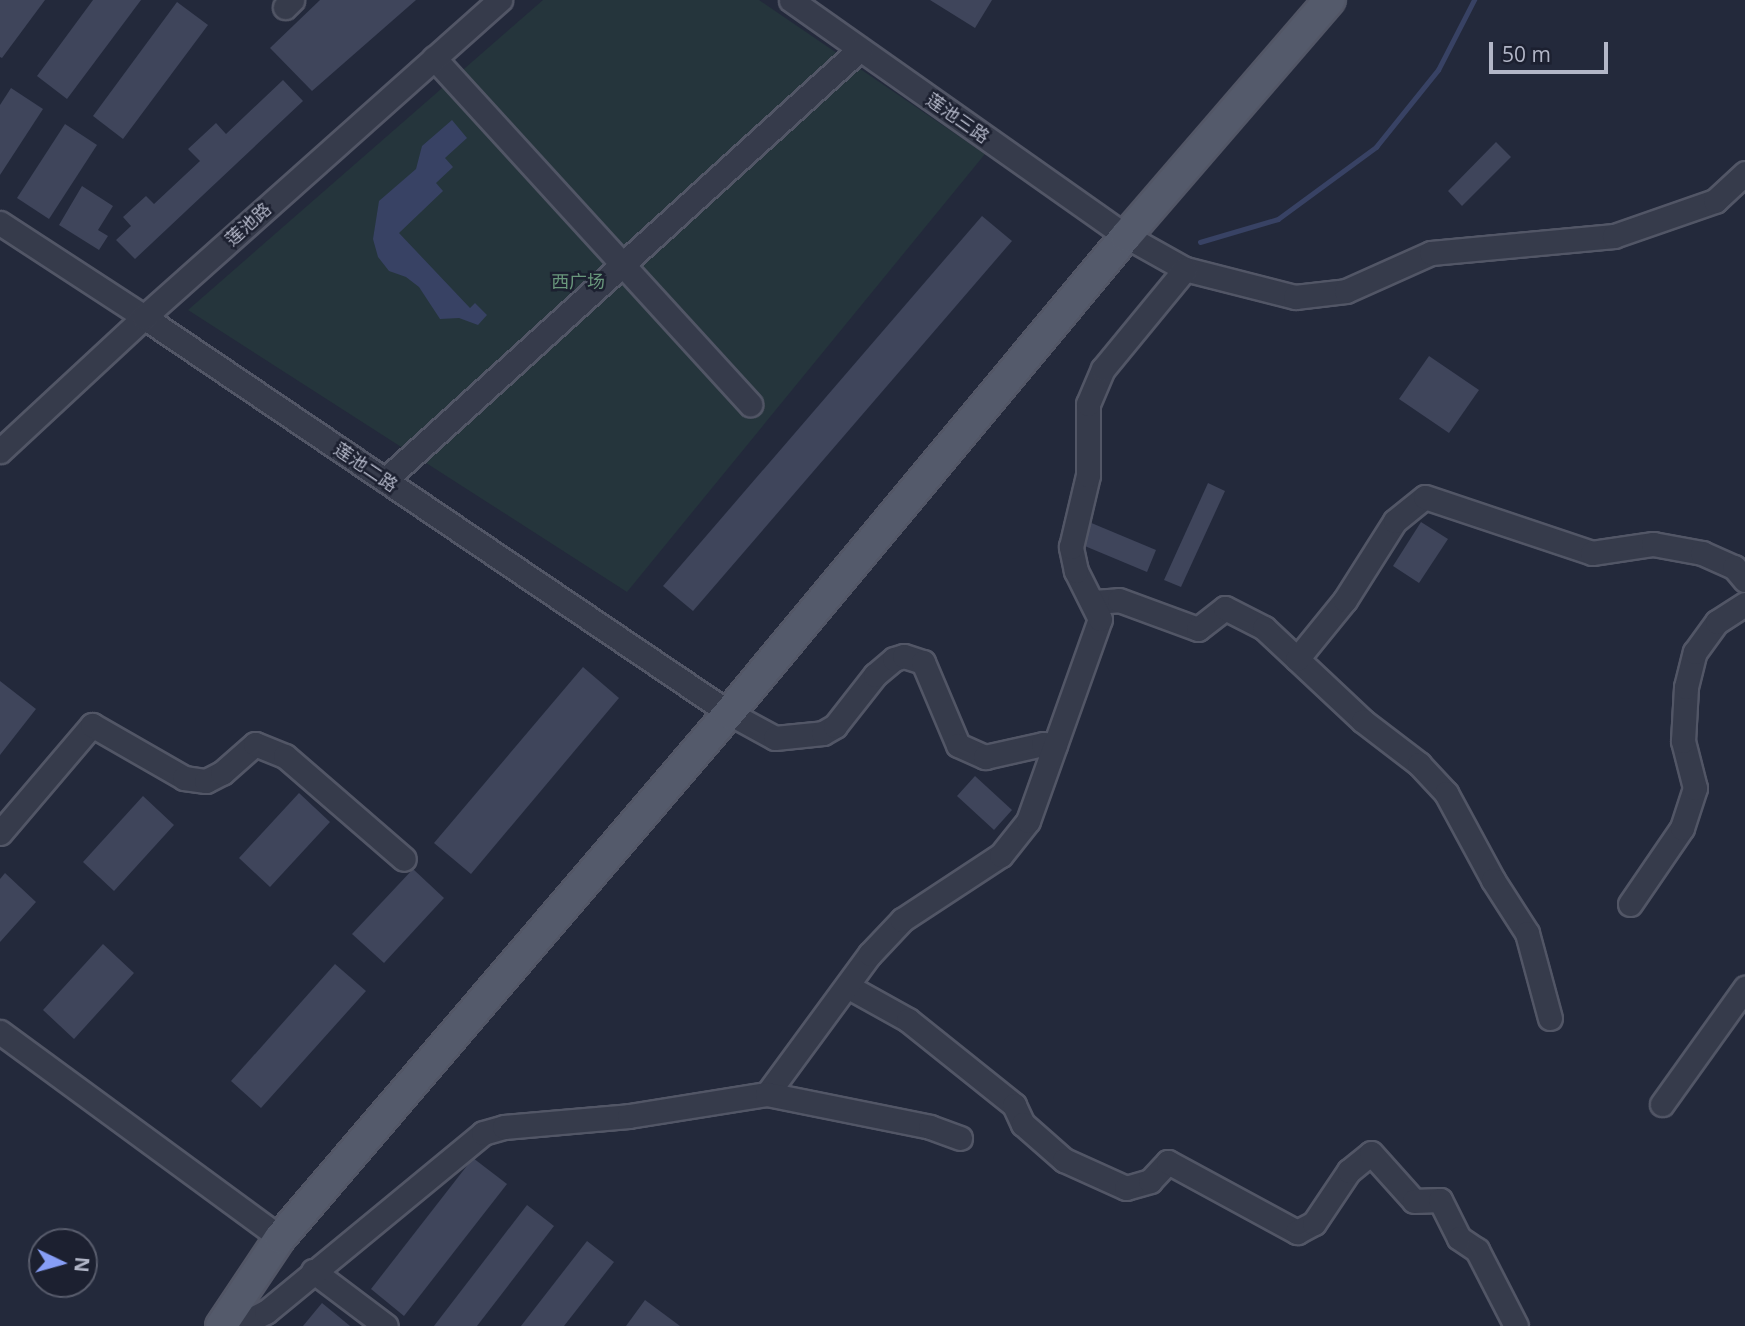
<!DOCTYPE html>
<meta charset="utf-8">
<style>
body{margin:0}
#map{position:relative;width:1745px;height:1326px;overflow:hidden;background:#23293b;font-family:"Open Sans","Noto Sans SC",sans-serif}
div>[style]{position:absolute}
.green>*{inset:0;background:#25353c}
.water>*{inset:0;background:#384264}
.stream>*{height:4.5px;margin:-2.25px;padding:0 2.25px;transform-origin:2.25px;border-radius:2.25px;background:#384264}
.building>*{inset:0;background:#3f455b}
.roads{filter:drop-shadow(2px 0 #525666) drop-shadow(-2px 0 #525666) drop-shadow(0 2px #525666) drop-shadow(0 -2px #525666)}
.minor>*{height:23px;margin:-11.5px;padding:0 11.5px;transform-origin:11.5px;border-radius:11.5px;background:#363b4b}
.major>*{height:30px;margin:-15px;padding:0 15px;transform-origin:15px;border-radius:15px;background:#545a6b}
span{translate:-50% -50%;white-space:nowrap;text-align:center;line-height:1.15;-webkit-text-stroke:5px #1c2030;paint-order:stroke}
.street-label{font-size:18px;color:#b2b6c7}
.park-label{font-size:18px;color:#69977c}
.north{position:absolute;left:28px;top:1228px;width:70px;height:70px;box-sizing:border-box;background:#1c2030;border:2px solid #585c6c;border-radius:50%;rotate:95deg;font-size:19px;font-weight:700;line-height:28px;text-align:center;color:#b2b6c7}
.north::after{content:'';display:block;margin:auto;width:24px;height:32px;background:#879ef6;clip-path:polygon(50% 0,100% 100%,50% 72%,0 100%)}
.scale{position:absolute;left:1489px;top:42px;width:119px;height:32px;box-sizing:border-box;border:4px solid #b2b6c7;border-top:0;padding-left:9px;font-size:21px;line-height:24px;white-space:nowrap;color:#b2b6c7;-webkit-text-stroke:5px #1c2030;paint-order:stroke}
</style>
<div id="map">
<div class="green">
<div style="clip-path:polygon(543px 0,759px 0,985px 154px,627px 592px,188px 310px)"></div>
</div>
<div class="water">
<div style="clip-path:polygon(452px 120px,467px 138px,445px 158px,453px 167px,436px 183px,443px 191px,399px 233px,470px 308px,475px 303px,487px 315px,478px 325px,459px 318px,440px 319px,419px 287px,406px 277px,389px 271px,378px 257px,373px 239px,379px 201px,416px 169px,422px 146px)"></div>
</div>
<div class="stream">
<div style="left:1200px;top:242px;width:81px;rotate:-16.4deg"></div>
<div style="left:1278px;top:219px;width:122px;rotate:-36.3deg"></div>
<div style="left:1376px;top:147px;width:99px;rotate:-51.2deg"></div>
<div style="left:1438px;top:70px;width:79px;rotate:-62.8deg"></div>
</div>
<div class="building">
<div style="clip-path:polygon(0 0,45px 0,2px 58px,0 57px)"></div>
<div style="clip-path:polygon(93px 0,141px 0,67px 99px,37px 76px)"></div>
<div style="clip-path:polygon(320px 0,416px 0,312px 91px,270px 48px)"></div>
<div style="clip-path:polygon(930px 0,992px 0,975px 28px)"></div>
<div style="clip-path:polygon(177px 2px,208px 25px,123px 139px,93px 116px)"></div>
<div style="clip-path:polygon(283px 80px,303px 101px,135px 259px,116px 240px,131px 226px,123px 217px,146px 196px,154px 204px,200px 161px,188px 149px,216px 123px,226px 134px)"></div>
<div style="clip-path:polygon(11px 88px,43px 109px,0 175px,0 105px)"></div>
<div style="clip-path:polygon(65px 124px,97px 145px,49px 219px,17px 198px)"></div>
<div style="clip-path:polygon(1496px 142px,1511px 157px,1462px 206px,1448px 191px)"></div>
<div style="clip-path:polygon(82px 186px,113px 206px,98px 230px,108px 236px,99px 250px,59px 225px)"></div>
<div style="clip-path:polygon(982px 216px,1012px 241px,693px 611px,663px 586px)"></div>
<div style="clip-path:polygon(1429px 356px,1479px 390px,1449px 433px,1399px 399px)"></div>
<div style="clip-path:polygon(1208px 483px,1225px 491px,1181px 587px,1164px 580px)"></div>
<div style="clip-path:polygon(1089px 522px,1156px 550px,1147px 572px,1080px 544px)"></div>
<div style="clip-path:polygon(1421px 522px,1448px 539px,1419px 583px,1393px 566px)"></div>
<div style="clip-path:polygon(583px 667px,619px 698px,471px 874px,434px 843px)"></div>
<div style="clip-path:polygon(0 681px,36px 709px,0 755px)"></div>
<div style="clip-path:polygon(975px 776px,1012px 810px,994px 830px,957px 796px)"></div>
<div style="clip-path:polygon(299px 793px,330px 822px,270px 887px,239px 858px)"></div>
<div style="clip-path:polygon(143px 796px,174px 825px,114px 891px,83px 862px)"></div>
<div style="clip-path:polygon(413px 869px,444px 898px,384px 963px,352px 934px)"></div>
<div style="clip-path:polygon(5px 873px,36px 902px,0 942px,0 879px)"></div>
<div style="clip-path:polygon(103px 944px,134px 973px,74px 1039px,43px 1010px)"></div>
<div style="clip-path:polygon(335px 964px,366px 991px,261px 1108px,231px 1081px)"></div>
<div style="clip-path:polygon(473px 1158px,507px 1184px,404px 1316px,371px 1289px)"></div>
<div style="clip-path:polygon(527px 1205px,554px 1226px,477px 1326px,434px 1326px)"></div>
<div style="clip-path:polygon(587px 1241px,614px 1262px,564px 1326px,521px 1326px)"></div>
<div style="clip-path:polygon(645px 1300px,680px 1326px,626px 1326px)"></div>
<div style="clip-path:polygon(322px 1303px,350px 1326px,303px 1326px)"></div>
</div>
<div class="roads">
<div class="minor">
<div style="left:791px;top:0;width:410px;rotate:35.2deg"></div>
<div style="left:1126px;top:236px;width:68px;rotate:29.2deg"></div>
<div style="left:1185px;top:269px;width:114px;rotate:14.3deg"></div>
<div style="left:1295px;top:297px;width:51px;rotate:-6.7deg"></div>
<div style="left:1346px;top:291px;width:93px;rotate:-24.1deg"></div>
<div style="left:1431px;top:253px;width:184px;rotate:-5.3deg"></div>
<div style="left:1614px;top:236px;width:107px;rotate:-19.1deg"></div>
<div style="left:1715px;top:201px;width:41px;rotate:-43deg"></div>
<div style="left:285px;top:7px;width:10px;rotate:-45deg"></div>
<div style="left:434px;top:58px;width:469px;rotate:47.6deg"></div>
<div style="left:0;top:223px;width:172px;rotate:33.1deg"></div>
<div style="left:144px;top:317px;width:706px;rotate:34.09deg"></div>
<div style="left:729px;top:713px;width:52px;rotate:28.5deg"></div>
<div style="left:775px;top:738px;width:48px;rotate:-5.9deg"></div>
<div style="left:823px;top:733px;width:14px;rotate:-30deg"></div>
<div style="left:835px;top:726px;width:65px;rotate:-51.9deg"></div>
<div style="left:875px;top:675px;width:25px;rotate:-40deg"></div>
<div style="left:894px;top:659px;width:10px;rotate:-17deg"></div>
<div style="left:904px;top:656px;width:20px;rotate:18deg"></div>
<div style="left:923px;top:662px;width:90px;rotate:67.1deg"></div>
<div style="left:958px;top:745px;width:30px;rotate:24deg"></div>
<div style="left:985px;top:757px;width:59px;rotate:-12.6deg"></div>
<div style="left:1043px;top:744px;width:12px;rotate:5deg"></div>
<div style="left:0;top:451px;width:197px;rotate:-42.9deg"></div>
<div style="left:144px;top:317px;width:477px;rotate:-41.7deg"></div>
<div style="left:385px;top:480px;width:641px;rotate:-42.22deg"></div>
<div style="left:1093px;top:602px;width:26px;rotate:-4deg"></div>
<div style="left:1119px;top:600px;width:84px;rotate:20.2deg"></div>
<div style="left:1198px;top:629px;width:34px;rotate:-38deg"></div>
<div style="left:1225px;top:608px;width:44px;rotate:27.1deg"></div>
<div style="left:1264px;top:628px;width:136px;rotate:43.2deg"></div>
<div style="left:1363px;top:721px;width:71px;rotate:37.5deg"></div>
<div style="left:1419px;top:764px;width:40px;rotate:47deg"></div>
<div style="left:1446px;top:793px;width:99px;rotate:61.6deg"></div>
<div style="left:1493px;top:880px;width:63px;rotate:57.3deg"></div>
<div style="left:1527px;top:933px;width:88px;rotate:74.9deg"></div>
<div style="left:1297px;top:659px;width:76px;rotate:-50.9deg"></div>
<div style="left:1345px;top:600px;width:93px;rotate:-57.7deg"></div>
<div style="left:1395px;top:521px;width:38px;rotate:-39deg"></div>
<div style="left:1425px;top:497px;width:176px;rotate:18.5deg"></div>
<div style="left:1592px;top:553px;width:62px;rotate:-8.4deg"></div>
<div style="left:1653px;top:544px;width:50px;rotate:10.4deg"></div>
<div style="left:1702px;top:553px;width:35px;rotate:24deg"></div>
<div style="left:1734px;top:567px;width:17px;rotate:50deg"></div>
<div style="left:0;top:833px;width:142px;rotate:-49.6deg"></div>
<div style="left:92px;top:725px;width:106px;rotate:29.9deg"></div>
<div style="left:184px;top:778px;width:22px;rotate:8deg"></div>
<div style="left:206px;top:781px;width:18px;rotate:-27deg"></div>
<div style="left:222px;top:773px;width:44px;rotate:-41.3deg"></div>
<div style="left:255px;top:744px;width:32px;rotate:22deg"></div>
<div style="left:285px;top:756px;width:157px;rotate:40.9deg"></div>
<div style="left:1630px;top:904px;width:92px;rotate:-55.6deg"></div>
<div style="left:1682px;top:828px;width:42px;rotate:-72deg"></div>
<div style="left:1695px;top:788px;width:49px;rotate:-104.3deg"></div>
<div style="left:1683px;top:741px;width:54px;rotate:-86.8deg"></div>
<div style="left:1686px;top:687px;width:36px;rotate:-76deg"></div>
<div style="left:1695px;top:652px;width:37px;rotate:-54deg"></div>
<div style="left:1717px;top:622px;width:33px;rotate:-33deg"></div>
<div style="left:847px;top:986px;width:70px;rotate:29.1deg"></div>
<div style="left:908px;top:1020px;width:136px;rotate:38.7deg"></div>
<div style="left:1014px;top:1105px;width:21px;rotate:65deg"></div>
<div style="left:1023px;top:1124px;width:55px;rotate:41.3deg"></div>
<div style="left:1064px;top:1160px;width:68px;rotate:24.3deg"></div>
<div style="left:1126px;top:1188px;width:25px;rotate:-16deg"></div>
<div style="left:1150px;top:1181px;width:26px;rotate:-47deg"></div>
<div style="left:1168px;top:1162px;width:147px;rotate:28.5deg"></div>
<div style="left:1297px;top:1232px;width:19px;rotate:-28deg"></div>
<div style="left:1314px;top:1223px;width:63px;rotate:-56.1deg"></div>
<div style="left:1349px;top:1171px;width:28px;rotate:-39deg"></div>
<div style="left:1371px;top:1153px;width:64px;rotate:48.1deg"></div>
<div style="left:1414px;top:1201px;width:26px;rotate:-2deg"></div>
<div style="left:1440px;top:1200px;width:42px;rotate:63.4deg"></div>
<div style="left:1459px;top:1238px;width:22px;rotate:34deg"></div>
<div style="left:1477px;top:1250px;width:85px;rotate:62.8deg"></div>
<div style="left:0;top:1032px;width:348px;rotate:36.3deg"></div>
<div style="left:767px;top:1094px;width:174px;rotate:-53.7deg"></div>
<div style="left:870px;top:954px;width:47px;rotate:-46.7deg"></div>
<div style="left:902px;top:920px;width:118px;rotate:-33.3deg"></div>
<div style="left:1001px;top:855px;width:43px;rotate:-51.5deg"></div>
<div style="left:1028px;top:821px;width:214px;rotate:-70.4deg"></div>
<div style="left:1100px;top:619px;width:54px;rotate:-116.6deg"></div>
<div style="left:1076px;top:571px;width:25px;rotate:-102deg"></div>
<div style="left:1071px;top:547px;width:74px;rotate:-76.7deg"></div>
<div style="left:1088px;top:475px;width:71px;rotate:-90deg"></div>
<div style="left:1088px;top:404px;width:38px;rotate:-67deg"></div>
<div style="left:1103px;top:369px;width:129px;rotate:-50.6deg"></div>
<div style="left:1662px;top:1104px;width:143px;rotate:-54.4deg"></div>
<div style="left:313px;top:1271px;width:91px;rotate:37deg"></div>
<div style="left:238px;top:1326px;width:31px;rotate:-27deg"></div>
<div style="left:266px;top:1312px;width:281px;rotate:-39.5deg"></div>
<div style="left:483px;top:1133px;width:22px;rotate:-16deg"></div>
<div style="left:504px;top:1127px;width:125px;rotate:-5deg"></div>
<div style="left:629px;top:1116px;width:140px;rotate:-9.1deg"></div>
<div style="left:767px;top:1094px;width:166px;rotate:11.4deg"></div>
<div style="left:930px;top:1127px;width:32px;rotate:20deg"></div>
</div>
<div class="major">
<div style="left:221px;top:1326px;width:106px;rotate:-56.2deg"></div>
<div style="left:280px;top:1238px;width:691px;rotate:-49.46deg"></div>
<div style="left:729px;top:713px;width:621px;rotate:-50.23deg"></div>
<div style="left:1126px;top:236px;width:312px;rotate:-49.2deg"></div>
</div>
</div>
<div class="street-label">
<span style="left:958px;top:118px;rotate:35deg">莲池三路</span>
<span style="left:248px;top:224px;rotate:-42deg">莲池路</span>
<span style="left:366px;top:467px;rotate:34deg">莲池二路</span>
</div>
<div class="park-label">
<span style="left:578px;top:281px">西广场</span>
</div>
<div class="north">N</div>
<div class="scale">50 m</div>
</div>
